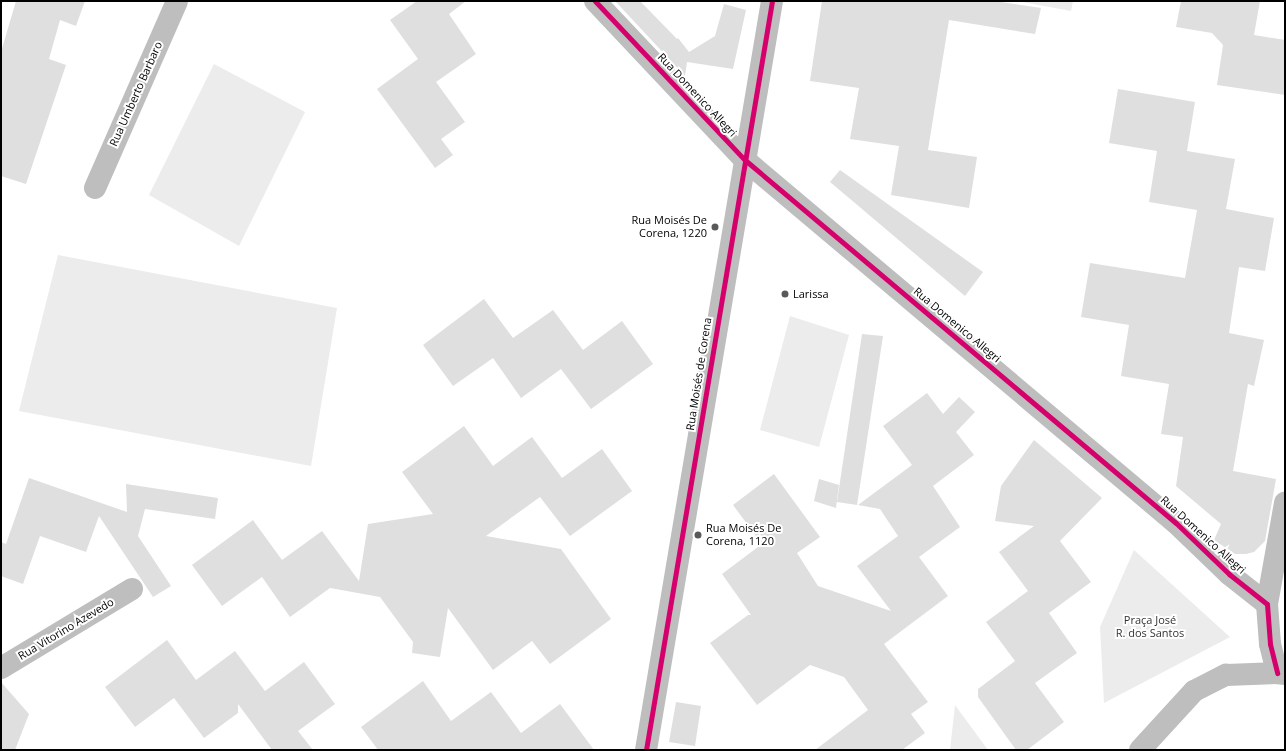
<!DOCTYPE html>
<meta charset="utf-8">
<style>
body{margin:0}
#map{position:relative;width:1286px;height:751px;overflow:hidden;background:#fff;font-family:"Open Sans",sans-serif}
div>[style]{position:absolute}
.green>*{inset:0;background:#ececec}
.building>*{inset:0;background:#dfdfdf}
.minor>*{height:22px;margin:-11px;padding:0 11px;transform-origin:11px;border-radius:11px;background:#bebebe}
.cycleway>*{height:5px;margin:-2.5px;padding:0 2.5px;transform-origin:2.5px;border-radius:2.5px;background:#d6006c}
.dots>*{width:11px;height:11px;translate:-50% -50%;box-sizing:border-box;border:2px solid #fff;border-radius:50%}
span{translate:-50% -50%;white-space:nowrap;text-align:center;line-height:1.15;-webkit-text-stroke:4px #fff;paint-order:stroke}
.street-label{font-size:11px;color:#000}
.poi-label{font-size:11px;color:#000}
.right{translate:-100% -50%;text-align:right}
.left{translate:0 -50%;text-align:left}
.park-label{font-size:11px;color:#333}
.frame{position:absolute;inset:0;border:2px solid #000;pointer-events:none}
</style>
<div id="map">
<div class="green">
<div style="clip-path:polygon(1017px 1px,1073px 1px,1071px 11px)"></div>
<div style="clip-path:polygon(214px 64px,305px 112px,239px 246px,149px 195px)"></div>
<div style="clip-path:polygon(58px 255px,337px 308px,311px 466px,19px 411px)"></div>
<div style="clip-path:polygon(790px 316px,849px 335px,819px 447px,760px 430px)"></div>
<div style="clip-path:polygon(1134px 550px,1230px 637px,1104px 703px,1100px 627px)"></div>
<div style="clip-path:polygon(955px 705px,988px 750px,950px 750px)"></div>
</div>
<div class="building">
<div style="clip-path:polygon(16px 1px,85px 1px,76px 26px,60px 20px,49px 59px,66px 65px,26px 184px,1px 176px,1px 52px)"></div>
<div style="clip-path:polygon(417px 1px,466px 1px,449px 14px,476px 54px,436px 82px,465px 122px,441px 139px,453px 155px,435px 168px,377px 89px,418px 59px,390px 20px)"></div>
<div style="clip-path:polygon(640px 1px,677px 39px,678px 38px,689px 52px,715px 36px,724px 4px,746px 10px,733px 69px,687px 62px,685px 76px,616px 2px)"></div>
<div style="clip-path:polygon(822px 1px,994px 1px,1041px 8px,1035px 34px,949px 20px,928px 150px,977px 157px,969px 208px,891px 195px,899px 146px,850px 139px,859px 88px,810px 81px)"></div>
<div style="clip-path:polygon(1181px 1px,1260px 1px,1254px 35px,1285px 40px,1285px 95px,1217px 85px,1223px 45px,1212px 33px,1176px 27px)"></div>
<div style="clip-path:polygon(1118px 89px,1195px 102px,1187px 151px,1235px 159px,1226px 209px,1274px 218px,1265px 271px,1239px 267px,1229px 333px,1264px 340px,1254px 386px,1248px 384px,1233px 471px,1276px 479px,1265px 541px,1254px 552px,1246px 554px,1235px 554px,1214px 540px,1221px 524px,1176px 486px,1183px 437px,1161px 434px,1169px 384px,1121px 376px,1129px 325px,1081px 317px,1090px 263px,1185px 278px,1197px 210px,1149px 202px,1157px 151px,1109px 143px)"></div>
<div style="clip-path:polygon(840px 170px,983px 272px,965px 296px,830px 182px)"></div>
<div style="clip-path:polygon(484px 299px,513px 338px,553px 310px,583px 350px,622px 321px,653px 364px,591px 409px,561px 369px,521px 398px,493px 358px,453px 386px,423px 345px)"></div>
<div style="clip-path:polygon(862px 334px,883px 336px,857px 505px,837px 502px)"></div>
<div style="clip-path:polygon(927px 393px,943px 414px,959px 397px,975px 412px,956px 432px,974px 455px,933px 486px,960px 527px,919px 557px,948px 596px,884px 644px,928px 702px,911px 714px,925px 733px,902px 750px,815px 750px,868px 710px,844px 677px,810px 665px,757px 705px,710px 643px,748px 615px,751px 615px,722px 574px,762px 544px,733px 505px,774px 474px,820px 537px,797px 553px,818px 586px,891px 611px,857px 566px,898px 536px,880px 509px,858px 505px,912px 465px,883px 426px)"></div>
<div style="clip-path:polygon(464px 426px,493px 466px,532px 437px,562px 478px,602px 449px,632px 491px,570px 536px,540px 497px,486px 536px,561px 549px,611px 619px,550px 664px,532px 641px,493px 670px,448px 608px,440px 657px,412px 653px,413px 642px,380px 597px,330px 588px,290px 617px,262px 577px,222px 606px,192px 565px,253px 520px,282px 560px,322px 531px,359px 581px,368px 524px,433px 514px,402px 472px)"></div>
<div style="clip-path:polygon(1034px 440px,1102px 498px,1060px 541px,1091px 582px,1049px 613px,1077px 653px,1035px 683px,1064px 722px,1027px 750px,1016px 750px,978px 697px,978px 689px,1015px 661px,986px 622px,1028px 591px,999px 552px,1034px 526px,995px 521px,1001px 486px)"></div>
<div style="clip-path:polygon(29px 478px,127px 512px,126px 484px,218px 498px,215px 519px,145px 509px,138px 536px,171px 586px,153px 597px,99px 516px,86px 552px,40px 536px,23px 584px,1px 576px,1px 542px,6px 544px)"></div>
<div style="clip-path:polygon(819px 479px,839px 485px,836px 508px,814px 501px)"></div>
<div style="clip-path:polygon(167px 640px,196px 680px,235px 651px,265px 691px,304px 662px,335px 704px,298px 731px,313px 750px,272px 750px,238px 704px,238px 713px,204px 738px,174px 698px,135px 727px,105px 687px)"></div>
<div style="clip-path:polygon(423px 681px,451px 721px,491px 692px,521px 733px,560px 704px,594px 750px,378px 750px,361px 727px)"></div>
<div style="clip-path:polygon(1px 682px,29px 714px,15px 750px,1px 750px)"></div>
<div style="clip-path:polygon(676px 702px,701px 706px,695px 746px,669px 742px)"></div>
</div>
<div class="minor">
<div style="left:595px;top:1px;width:219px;rotate:46.7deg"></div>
<div style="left:745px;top:160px;width:563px;rotate:40.11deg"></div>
<div style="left:1176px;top:523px;width:74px;rotate:43.9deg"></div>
<div style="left:1229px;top:574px;width:48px;rotate:38.3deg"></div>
<div style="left:1267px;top:604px;width:40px;rotate:85.7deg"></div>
<div style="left:1270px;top:644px;width:30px;rotate:76deg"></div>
<div style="left:95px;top:188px;width:204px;rotate:-66.3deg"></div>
<div style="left:1267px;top:604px;width:103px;rotate:-79.9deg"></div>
<div style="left:1px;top:668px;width:153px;rotate:-31.1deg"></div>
<div style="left:646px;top:750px;width:760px;rotate:-80.45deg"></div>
<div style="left:1140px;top:750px;width:80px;rotate:-47.5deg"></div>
<div style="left:1194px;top:691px;width:36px;rotate:-27deg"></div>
<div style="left:1226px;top:675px;width:51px;rotate:-2.2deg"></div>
<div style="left:1277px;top:673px;width:8px;rotate:7deg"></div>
</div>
<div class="cycleway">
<div style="left:595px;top:1px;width:219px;rotate:46.7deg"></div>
<div style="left:745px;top:160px;width:563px;rotate:40.11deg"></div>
<div style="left:1176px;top:523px;width:74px;rotate:43.9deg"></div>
<div style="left:1229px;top:574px;width:48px;rotate:38.3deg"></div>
<div style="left:1267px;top:604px;width:40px;rotate:85.7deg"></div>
<div style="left:1270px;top:644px;width:30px;rotate:76deg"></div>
<div style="left:646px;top:750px;width:760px;rotate:-80.45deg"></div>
</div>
<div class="dots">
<div style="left:715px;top:227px;background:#595959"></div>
<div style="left:785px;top:294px;background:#595959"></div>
<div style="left:698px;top:535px;background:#595959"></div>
</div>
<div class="street-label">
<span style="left:136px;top:94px;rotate:-66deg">Rua Umberto Barbaro</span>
<span style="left:697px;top:95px;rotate:47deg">Rua Domenico Allegri</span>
<span style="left:957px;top:325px;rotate:40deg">Rua Domenico Allegri</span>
<span style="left:699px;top:374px;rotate:-81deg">Rua Moisés de Corena</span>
<span style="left:1203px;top:535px;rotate:42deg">Rua Domenico Allegri</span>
<span style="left:66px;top:629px;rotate:-31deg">Rua Vitorino Azevedo</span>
</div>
<div class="poi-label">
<span class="right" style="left:707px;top:227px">Rua Moisés De<br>Corena, 1220</span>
<span class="left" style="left:793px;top:294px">Larissa</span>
<span class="left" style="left:706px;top:535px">Rua Moisés De<br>Corena, 1120</span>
</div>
<div class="park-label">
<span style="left:1150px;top:627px">Praça José<br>R. dos Santos</span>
</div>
<div class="frame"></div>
</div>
